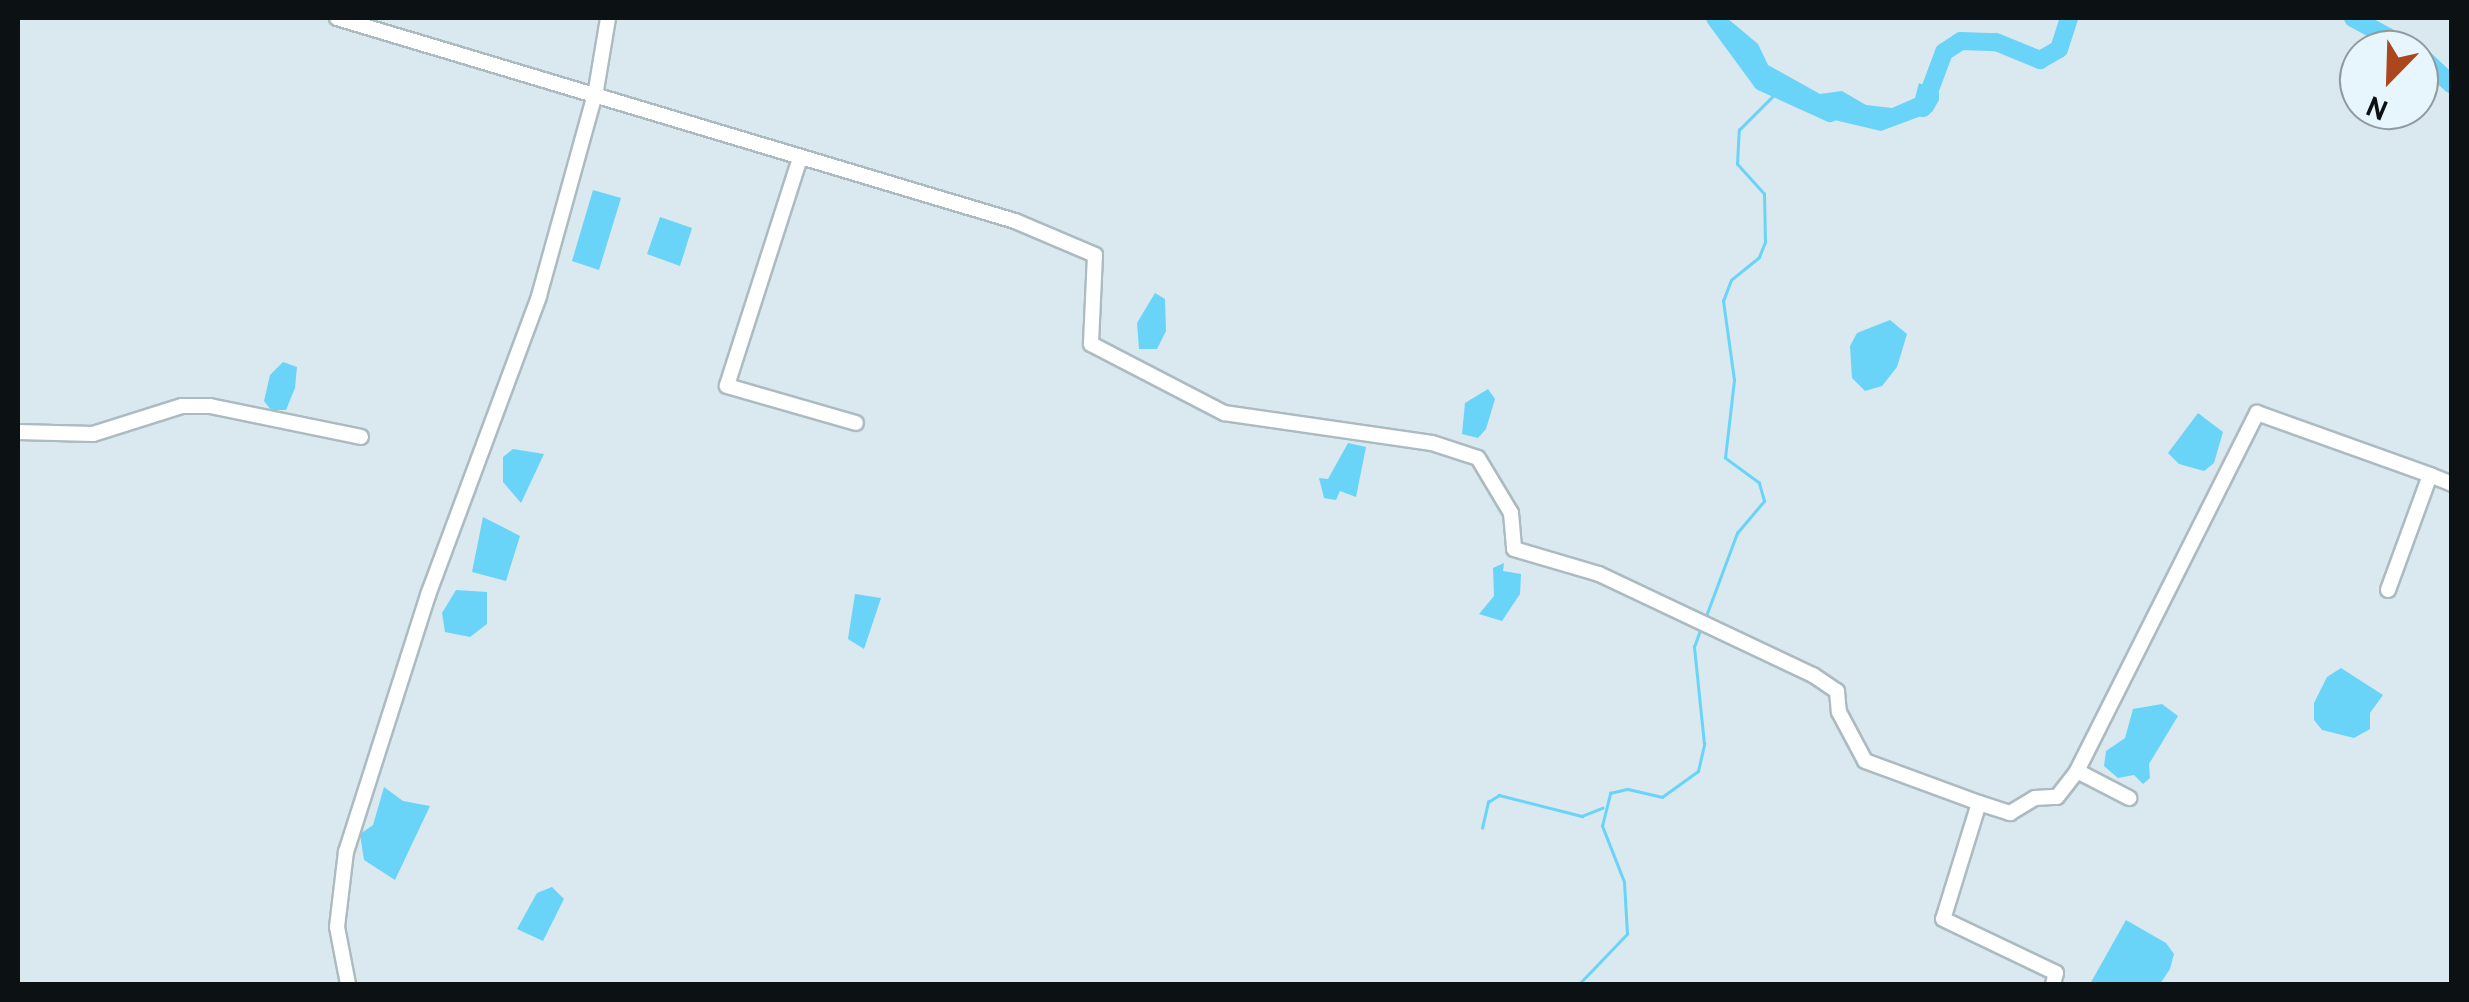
<!DOCTYPE html>
<style>
body{margin:0}
#map{position:relative;width:2469px;height:1002px;overflow:hidden;background:#d9e9ef;font-family:Overpass,sans-serif}
div>[style]{position:absolute}
.water>*{inset:0;background:#69d4f8}
.stream>*{height:2.5px;margin:-1.25px;padding:0 1.25px;transform-origin:1.25px;border-radius:1.25px;background:#69d4f8}
.river>*{height:18px;margin:-9px;padding:0 9px;transform-origin:9px;border-radius:9px;background:#69d4f8}
.roads{filter:drop-shadow(2px 0 #abbbc0) drop-shadow(-2px 0 #abbbc0) drop-shadow(0 2px #abbbc0) drop-shadow(0 -2px #abbbc0)}
.minor>*{height:14px;margin:-7px;padding:0 7px;transform-origin:7px;border-radius:7px;background:#fff}
span{translate:-50% -50%;white-space:nowrap;text-align:center;line-height:1.15;-webkit-text-stroke:9px #e6f6fc;paint-order:stroke}
.frame{position:absolute;inset:0;border:20px solid #0c1214;pointer-events:none}
.north{position:absolute;left:2339px;top:30px;width:100px;height:100px;box-sizing:border-box;background:#e6f6fc;border:2px solid #8f9b9f;border-radius:50%;rotate:203deg;font-size:28px;font-weight:700;line-height:40px;text-align:center;color:#0c1214}
.north::after{content:'';display:block;margin:auto;width:35px;height:45px;background:#ac461d;clip-path:polygon(50% 0,100% 100%,50% 72%,0 100%)}
</style>
<div id="map">
<div class="water">
<div style="clip-path:polygon(1707px 18px,1727px 18px,1758px 44px,1768px 65px,1820px 94px,1842px 91px,1866px 105px,1892px 108px,1915px 98px,1919px 83px,1939px 92px,1939px 100px,1932px 112px,1881px 131px,1826px 118px,1767px 82px,1723px 44px)"></div>
<div style="clip-path:polygon(593px 190px,621px 198px,599px 270px,572px 261px)"></div>
<div style="clip-path:polygon(660px 217px,692px 228px,680px 266px,647px 254px)"></div>
<div style="clip-path:polygon(1155px 293px,1165px 299px,1166px 331px,1157px 349px,1139px 349px,1137px 323px)"></div>
<div style="clip-path:polygon(1890px 320px,1907px 334px,1897px 367px,1882px 386px,1865px 391px,1852px 378px,1850px 346px,1857px 333px)"></div>
<div style="clip-path:polygon(283px 362px,297px 367px,295px 388px,286px 410px,271px 410px,264px 401px,270px 375px)"></div>
<div style="clip-path:polygon(1488px 389px,1495px 399px,1486px 429px,1478px 438px,1462px 434px,1465px 403px)"></div>
<div style="clip-path:polygon(2198px 413px,2223px 432px,2214px 463px,2204px 471px,2179px 464px,2168px 453px)"></div>
<div style="clip-path:polygon(1348px 443px,1366px 447px,1356px 497px,1340px 491px,1336px 500px,1324px 498px,1319px 478px,1328px 479px)"></div>
<div style="clip-path:polygon(513px 449px,544px 454px,521px 503px,503px 482px,503px 457px)"></div>
<div style="clip-path:polygon(483px 517px,520px 536px,506px 581px,472px 572px)"></div>
<div style="clip-path:polygon(1504px 563px,1503px 571px,1521px 574px,1520px 594px,1502px 621px,1479px 614px,1494px 596px,1493px 568px)"></div>
<div style="clip-path:polygon(456px 590px,487px 592px,487px 624px,470px 637px,445px 632px,442px 613px)"></div>
<div style="clip-path:polygon(855px 594px,881px 598px,864px 649px,848px 639px)"></div>
<div style="clip-path:polygon(2341px 668px,2383px 695px,2370px 713px,2370px 729px,2354px 738px,2322px 730px,2314px 720px,2314px 703px,2327px 677px)"></div>
<div style="clip-path:polygon(2162px 704px,2178px 716px,2149px 764px,2150px 778px,2143px 784px,2134px 775px,2118px 778px,2104px 766px,2106px 751px,2125px 738px,2133px 709px)"></div>
<div style="clip-path:polygon(384px 787px,403px 801px,430px 806px,395px 880px,364px 860px,360px 834px,373px 825px)"></div>
<div style="clip-path:polygon(552px 887px,564px 899px,543px 941px,517px 929px,537px 893px)"></div>
<div style="clip-path:polygon(2126px 920px,2166px 943px,2174px 954px,2170px 969px,2160px 984px,2090px 984px)"></div>
</div>
<div class="stream">
<div style="left:1706px;top:616px;width:89px;rotate:-69.5deg"></div>
<div style="left:1737px;top:533px;width:42px;rotate:-49.8deg"></div>
<div style="left:1764px;top:501px;width:19px;rotate:-106deg"></div>
<div style="left:1759px;top:483px;width:42px;rotate:-143.7deg"></div>
<div style="left:1725px;top:458px;width:79px;rotate:-83.4deg"></div>
<div style="left:1734px;top:380px;width:80px;rotate:-97.9deg"></div>
<div style="left:1723px;top:301px;width:22px;rotate:-69deg"></div>
<div style="left:1731px;top:280px;width:36px;rotate:-39deg"></div>
<div style="left:1759px;top:257px;width:16px;rotate:-68deg"></div>
<div style="left:1765px;top:242px;width:48px;rotate:-91.2deg"></div>
<div style="left:1764px;top:194px;width:40px;rotate:-132deg"></div>
<div style="left:1737px;top:164px;width:34px;rotate:-87deg"></div>
<div style="left:1739px;top:130px;width:54px;rotate:-45deg"></div>
<div style="left:1482px;top:828px;width:27px;rotate:-77deg"></div>
<div style="left:1488px;top:802px;width:13px;rotate:-32deg"></div>
<div style="left:1499px;top:795px;width:86px;rotate:14.2deg"></div>
<div style="left:1582px;top:816px;width:22px;rotate:-22deg"></div>
<div style="left:1579px;top:984px;width:69px;rotate:-46.2deg"></div>
<div style="left:1627px;top:934px;width:52px;rotate:-93.3deg"></div>
<div style="left:1624px;top:882px;width:60px;rotate:-111.4deg"></div>
<div style="left:1602px;top:826px;width:34px;rotate:-76deg"></div>
<div style="left:1610px;top:793px;width:18px;rotate:-13deg"></div>
<div style="left:1628px;top:789px;width:35px;rotate:13deg"></div>
<div style="left:1662px;top:797px;width:44px;rotate:-35.8deg"></div>
<div style="left:1698px;top:771px;width:28px;rotate:-77deg"></div>
<div style="left:1704px;top:744px;width:98px;rotate:-95.9deg"></div>
<div style="left:1694px;top:647px;width:20px;rotate:-70deg"></div>
</div>
<div class="river">
<div style="left:1715px;top:18px;width:79px;rotate:53.7deg"></div>
<div style="left:1762px;top:82px;width:75px;rotate:24.5deg"></div>
<div style="left:2353px;top:18px;width:67px;rotate:28.5deg"></div>
<div style="left:2419px;top:54px;width:45px;rotate:43.2deg"></div>
<div style="left:1923px;top:108px;width:60px;rotate:-69.4deg"></div>
<div style="left:1944px;top:52px;width:20px;rotate:-33deg"></div>
<div style="left:1961px;top:41px;width:35px;rotate:2deg"></div>
<div style="left:1996px;top:42px;width:48px;rotate:22.2deg"></div>
<div style="left:2040px;top:60px;width:22px;rotate:-30deg"></div>
<div style="left:2059px;top:49px;width:33px;rotate:-72deg"></div>
</div>
<div class="roads">
<div class="minor">
<div style="left:337px;top:18px;width:708px;rotate:16.67deg"></div>
<div style="left:1015px;top:221px;width:87px;rotate:23deg"></div>
<div style="left:1095px;top:255px;width:89px;rotate:92.6deg"></div>
<div style="left:1091px;top:344px;width:150px;rotate:27.4deg"></div>
<div style="left:1224px;top:413px;width:210px;rotate:8.2deg"></div>
<div style="left:1432px;top:443px;width:48px;rotate:18.1deg"></div>
<div style="left:1478px;top:458px;width:64px;rotate:59deg"></div>
<div style="left:1511px;top:513px;width:36px;rotate:85deg"></div>
<div style="left:1514px;top:549px;width:89px;rotate:16.4deg"></div>
<div style="left:1599px;top:574px;width:237px;rotate:25.3deg"></div>
<div style="left:1813px;top:675px;width:29px;rotate:34deg"></div>
<div style="left:1837px;top:691px;width:21px;rotate:85deg"></div>
<div style="left:1839px;top:712px;width:55px;rotate:62deg"></div>
<div style="left:1865px;top:761px;width:121px;rotate:20.2deg"></div>
<div style="left:1979px;top:803px;width:121px;rotate:107.2deg"></div>
<div style="left:1943px;top:919px;width:125px;rotate:25.5deg"></div>
<div style="left:2056px;top:973px;width:11px;rotate:105deg"></div>
<div style="left:800px;top:158px;width:239px;rotate:107.8deg"></div>
<div style="left:727px;top:386px;width:134px;rotate:16deg"></div>
<div style="left:18px;top:432px;width:75px;rotate:1.5deg"></div>
<div style="left:93px;top:434px;width:93px;rotate:-17.5deg"></div>
<div style="left:182px;top:406px;width:28px"></div>
<div style="left:210px;top:406px;width:154px;rotate:11.6deg"></div>
<div style="left:2388px;top:590px;width:122px;rotate:-69.9deg"></div>
<div style="left:2430px;top:475px;width:24px;rotate:22deg"></div>
<div style="left:2077px;top:771px;width:59px;rotate:27.4deg"></div>
<div style="left:1979px;top:803px;width:33px;rotate:18deg"></div>
<div style="left:2010px;top:813px;width:29px;rotate:-31deg"></div>
<div style="left:2035px;top:798px;width:22px;rotate:-3deg"></div>
<div style="left:2057px;top:797px;width:33px;rotate:-52deg"></div>
<div style="left:2077px;top:771px;width:401px;rotate:-63.3deg"></div>
<div style="left:2257px;top:413px;width:184px;rotate:19.7deg"></div>
<div style="left:348px;top:984px;width:58px;rotate:-100.9deg"></div>
<div style="left:337px;top:927px;width:76px;rotate:-83.2deg"></div>
<div style="left:346px;top:852px;width:270px;rotate:-72.3deg"></div>
<div style="left:428px;top:595px;width:319px;rotate:-69.6deg"></div>
<div style="left:539px;top:296px;width:214px;rotate:-74.5deg"></div>
<div style="left:596px;top:90px;width:73px;rotate:-80.5deg"></div>
</div>
</div>
<div class="frame"></div>
<div class="north">N</div>
</div>
